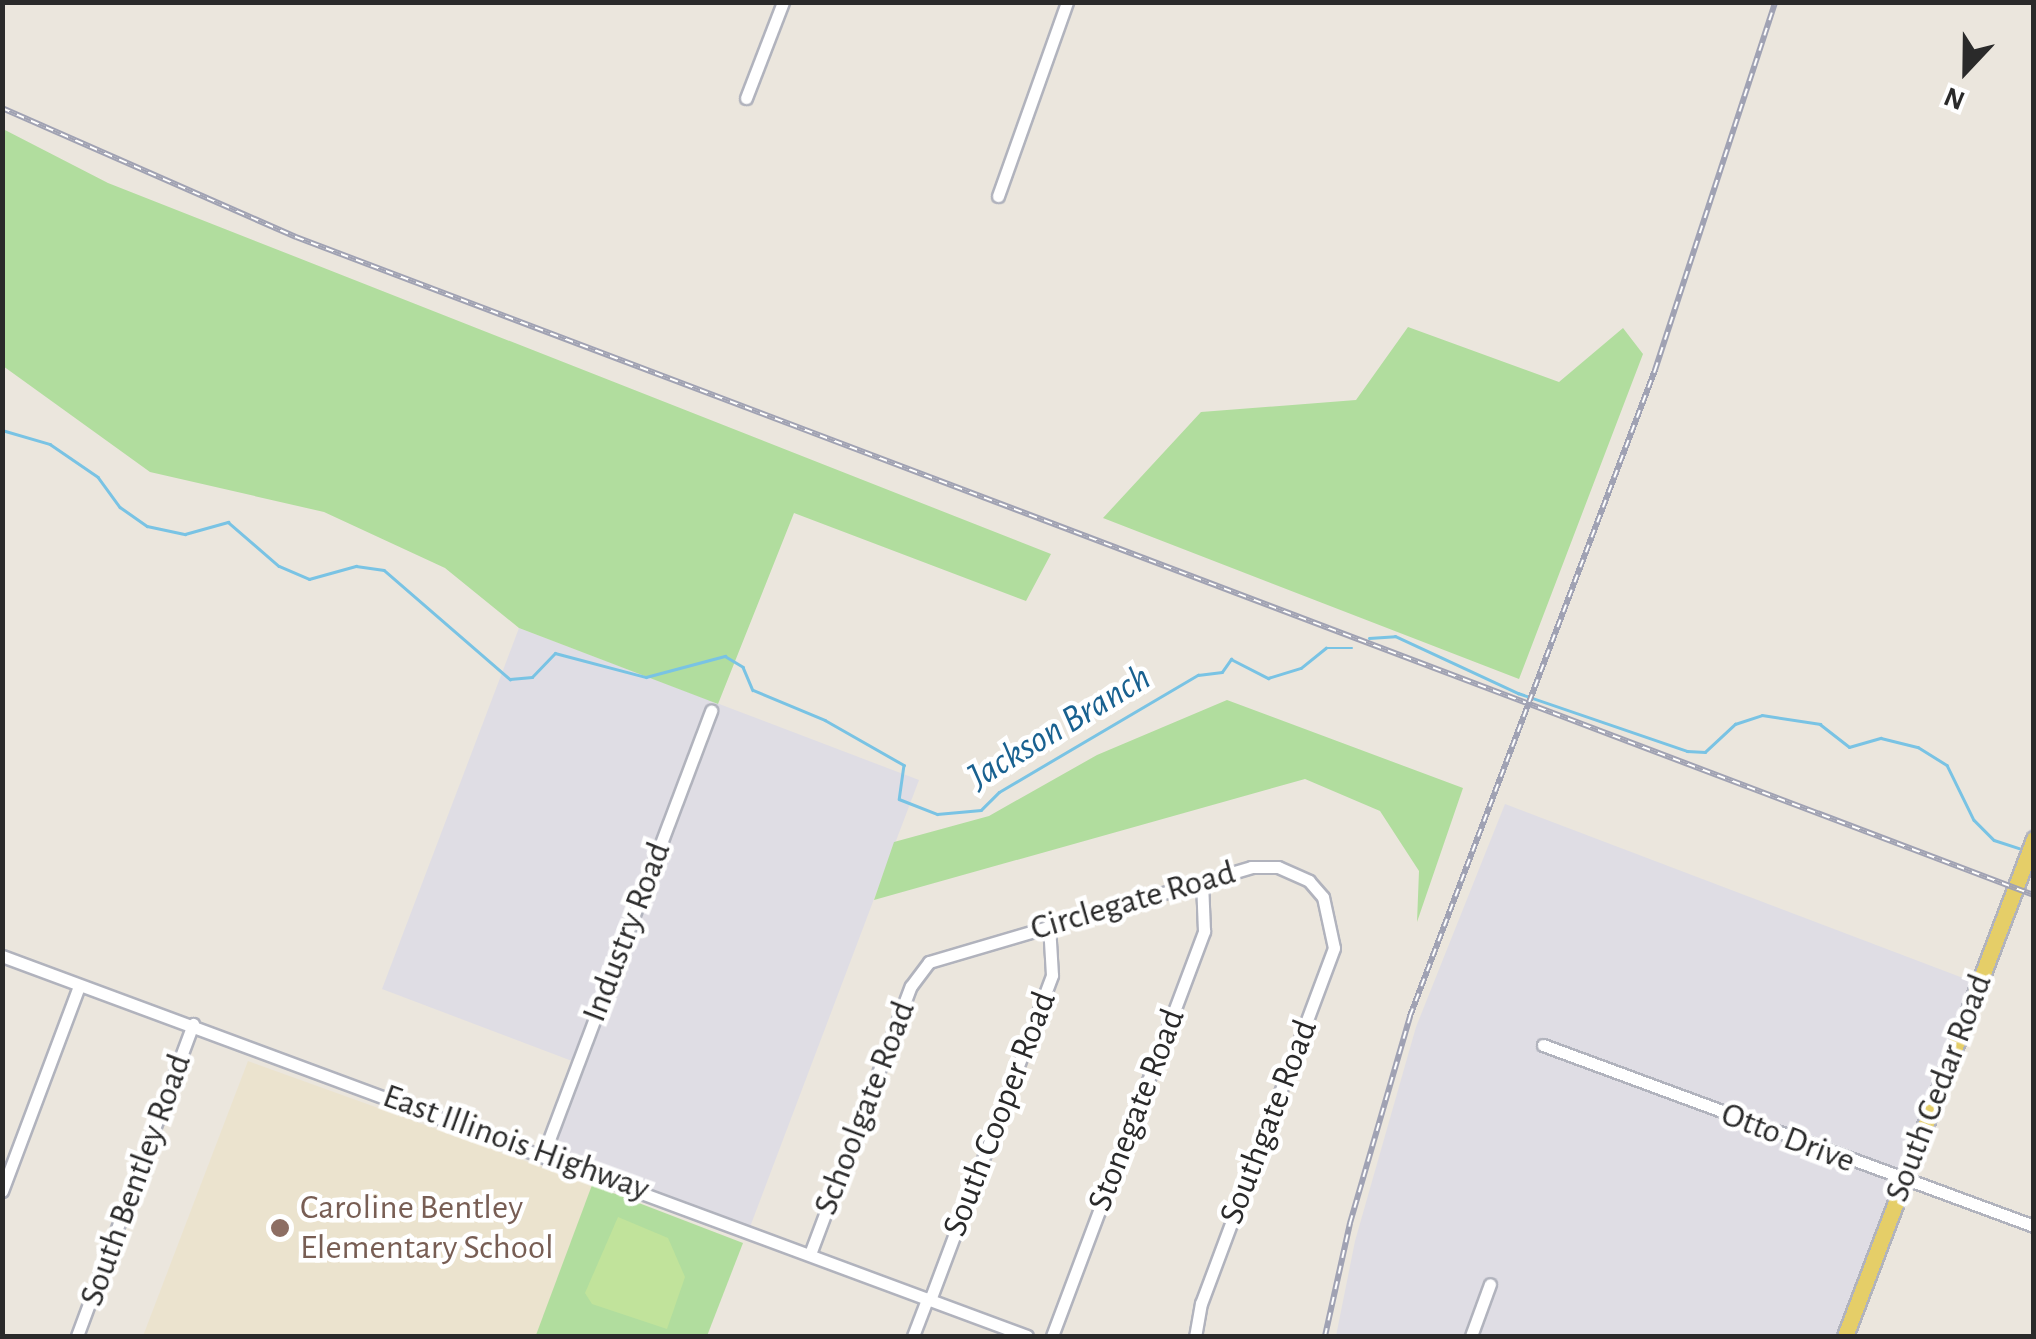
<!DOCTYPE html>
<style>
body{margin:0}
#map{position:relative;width:2036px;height:1339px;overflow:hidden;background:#ebe6dd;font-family:"Alegreya Sans",sans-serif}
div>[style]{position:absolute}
.industrial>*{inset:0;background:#dfdde4}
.education>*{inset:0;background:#ebe3ce}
.green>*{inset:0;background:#b1dd9e}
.pitch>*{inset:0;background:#c1e39b}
.stream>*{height:2.5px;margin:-1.25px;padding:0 1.25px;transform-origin:1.25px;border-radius:1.25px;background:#79c3e4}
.roads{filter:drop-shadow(2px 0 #b1b3bd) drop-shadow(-2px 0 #b1b3bd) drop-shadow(0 2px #b1b3bd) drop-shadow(0 -2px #b1b3bd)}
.minor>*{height:11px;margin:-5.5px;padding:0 5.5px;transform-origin:5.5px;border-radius:5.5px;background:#fff}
.major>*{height:15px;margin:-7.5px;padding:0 7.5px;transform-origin:7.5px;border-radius:7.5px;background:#e5ce68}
.rail>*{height:6px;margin-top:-3px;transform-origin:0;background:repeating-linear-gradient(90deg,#fff 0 8px,#a0a2b3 0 16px);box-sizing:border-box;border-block:2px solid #a0a2b3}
.dots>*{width:28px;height:28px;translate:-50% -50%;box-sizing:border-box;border:5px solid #fff;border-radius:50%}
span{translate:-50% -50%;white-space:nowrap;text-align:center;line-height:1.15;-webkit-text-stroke:9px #fff;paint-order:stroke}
.street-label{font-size:35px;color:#2a2a2a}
.education-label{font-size:35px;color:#785e54}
.left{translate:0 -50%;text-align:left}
.water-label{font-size:38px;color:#196190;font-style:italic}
.frame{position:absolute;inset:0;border:5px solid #2a2a2a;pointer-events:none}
.north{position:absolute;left:1916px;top:20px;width:100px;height:100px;-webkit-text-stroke:8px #fff;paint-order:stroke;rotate:202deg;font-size:28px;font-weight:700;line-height:40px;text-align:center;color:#2a2a2a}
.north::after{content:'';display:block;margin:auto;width:35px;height:45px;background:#2a2a2a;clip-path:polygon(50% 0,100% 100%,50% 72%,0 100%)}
</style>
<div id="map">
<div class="industrial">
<div style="clip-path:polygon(519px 628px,919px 780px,750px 1227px,548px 1151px,580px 1064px,382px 989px)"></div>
<div style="clip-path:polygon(1505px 804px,1971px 981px,1841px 1336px,1336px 1336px,1355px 1241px,1416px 1027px)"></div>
</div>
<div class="education">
<div style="clip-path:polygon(248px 1061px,592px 1185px,541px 1336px,143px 1336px)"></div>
</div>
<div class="green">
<div style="clip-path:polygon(3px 129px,108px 183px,1051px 554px,1026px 601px,794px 513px,718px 704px,519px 628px,445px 568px,324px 512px,150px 472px,3px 366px)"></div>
<div style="clip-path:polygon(1408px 327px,1559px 382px,1623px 328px,1643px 354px,1519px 679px,1103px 518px,1201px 412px,1356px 400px)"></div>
<div style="clip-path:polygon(1227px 700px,1463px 788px,1417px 922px,1419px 871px,1380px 811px,1305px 779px,874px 900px,894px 842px,989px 816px,1097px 755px)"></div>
<div style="clip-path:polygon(592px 1185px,743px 1243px,707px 1336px,536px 1335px)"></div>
</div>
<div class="pitch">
<div style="clip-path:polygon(618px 1217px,668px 1238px,685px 1277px,667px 1329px,592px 1304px,585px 1293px)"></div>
</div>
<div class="stream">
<div style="left:2px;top:430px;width:50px;rotate:16.3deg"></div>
<div style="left:50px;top:444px;width:58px;rotate:34.5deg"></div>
<div style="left:98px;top:477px;width:37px;rotate:54deg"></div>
<div style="left:120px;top:507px;width:33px;rotate:35deg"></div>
<div style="left:147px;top:526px;width:39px;rotate:12deg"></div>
<div style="left:185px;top:534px;width:45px;rotate:-15.6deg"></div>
<div style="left:228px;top:522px;width:67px;rotate:40.8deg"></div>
<div style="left:279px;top:566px;width:33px;rotate:23deg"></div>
<div style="left:309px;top:579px;width:49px;rotate:-15.5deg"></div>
<div style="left:356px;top:566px;width:28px;rotate:8deg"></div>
<div style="left:384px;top:570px;width:167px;rotate:40.9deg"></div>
<div style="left:510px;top:679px;width:22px;rotate:-5deg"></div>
<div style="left:532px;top:677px;width:33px;rotate:-46deg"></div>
<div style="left:555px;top:653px;width:94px;rotate:14.8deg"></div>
<div style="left:646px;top:677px;width:82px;rotate:-14.9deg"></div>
<div style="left:725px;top:656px;width:21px;rotate:31deg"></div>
<div style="left:743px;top:667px;width:25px;rotate:67deg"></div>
<div style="left:753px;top:690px;width:78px;rotate:22.6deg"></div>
<div style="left:825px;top:720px;width:91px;rotate:29.7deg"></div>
<div style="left:904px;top:765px;width:34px;rotate:98deg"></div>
<div style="left:899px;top:799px;width:41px;rotate:21.5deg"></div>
<div style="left:937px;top:814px;width:44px;rotate:-5.2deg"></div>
<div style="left:981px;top:810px;width:25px;rotate:-45deg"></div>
<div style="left:999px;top:792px;width:231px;rotate:-30.5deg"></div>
<div style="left:1198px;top:675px;width:24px;rotate:-7deg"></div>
<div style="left:1222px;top:672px;width:16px;rotate:-55deg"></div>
<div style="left:1231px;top:659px;width:42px;rotate:27.2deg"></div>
<div style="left:1268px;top:678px;width:34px;rotate:-17deg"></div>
<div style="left:1301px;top:668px;width:32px;rotate:-39deg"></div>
<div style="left:1326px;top:648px;width:26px"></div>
<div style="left:1369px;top:638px;width:26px;rotate:-4deg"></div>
<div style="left:1395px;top:636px;width:136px;rotate:24.9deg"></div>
<div style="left:1518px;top:693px;width:179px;rotate:18.9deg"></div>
<div style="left:1687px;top:751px;width:18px;rotate:3deg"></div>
<div style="left:1705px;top:752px;width:41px;rotate:-43deg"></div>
<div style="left:1735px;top:724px;width:28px;rotate:-18deg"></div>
<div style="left:1762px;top:715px;width:59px;rotate:8.8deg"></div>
<div style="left:1820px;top:724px;width:37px;rotate:38deg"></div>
<div style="left:1849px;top:747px;width:33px;rotate:-16deg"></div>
<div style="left:1881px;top:738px;width:38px;rotate:14deg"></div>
<div style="left:1918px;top:747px;width:34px;rotate:32deg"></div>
<div style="left:1947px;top:765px;width:61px;rotate:63.9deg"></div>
<div style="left:1974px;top:820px;width:28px;rotate:45deg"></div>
<div style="left:1994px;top:840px;width:29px;rotate:18deg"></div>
</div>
<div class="roads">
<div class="minor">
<div style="left:746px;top:98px;width:103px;rotate:-68.9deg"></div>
<div style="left:998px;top:196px;width:206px;rotate:-70.4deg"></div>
<div style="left:2px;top:956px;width:1093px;rotate:20.34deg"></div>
<div style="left:1543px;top:1045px;width:523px;rotate:20.24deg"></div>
<div style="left:544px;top:1153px;width:473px;rotate:-69.3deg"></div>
<div style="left:2px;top:1191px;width:219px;rotate:-69.4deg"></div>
<div style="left:810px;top:1254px;width:286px;rotate:-69.4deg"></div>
<div style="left:911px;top:986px;width:30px;rotate:-53deg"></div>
<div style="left:929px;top:962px;width:336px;rotate:-16.4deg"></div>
<div style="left:1251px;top:867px;width:27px"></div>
<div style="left:1278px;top:867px;width:34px;rotate:24deg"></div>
<div style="left:1309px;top:881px;width:21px;rotate:49deg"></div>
<div style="left:1323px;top:897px;width:52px;rotate:77.8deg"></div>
<div style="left:1334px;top:948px;width:379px;rotate:110.5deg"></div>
<div style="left:1201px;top:1303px;width:34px;rotate:100deg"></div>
<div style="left:930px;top:1300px;width:347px;rotate:-69.4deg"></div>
<div style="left:1052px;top:975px;width:50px;rotate:-93.4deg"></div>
<div style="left:77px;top:1336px;width:333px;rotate:-69.6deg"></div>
<div style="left:913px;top:1336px;width:40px;rotate:-69deg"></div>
<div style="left:1052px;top:1336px;width:433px;rotate:-69.4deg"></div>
<div style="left:1204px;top:931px;width:49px;rotate:-92.3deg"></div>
<div style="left:1471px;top:1336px;width:55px;rotate:-69.9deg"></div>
</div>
<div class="major">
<div style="left:1845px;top:1336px;width:532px;rotate:-69.18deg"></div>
</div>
</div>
<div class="rail">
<div style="left:2px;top:108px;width:321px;rotate:23.7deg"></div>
<div style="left:296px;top:237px;width:1858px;rotate:20.74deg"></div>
<div style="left:1325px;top:1336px;width:116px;rotate:-77.5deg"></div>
<div style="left:1350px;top:1223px;width:216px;rotate:-73.8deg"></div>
<div style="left:1410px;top:1016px;width:691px;rotate:-69.23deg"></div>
<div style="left:1655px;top:370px;width:387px;rotate:-71.9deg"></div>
</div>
<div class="dots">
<div style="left:280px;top:1228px;background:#8d6e63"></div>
</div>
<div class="street-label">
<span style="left:1133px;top:901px;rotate:-16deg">Circlegate Road</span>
<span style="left:627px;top:932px;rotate:-69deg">Industry Road</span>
<span style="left:1939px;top:1088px;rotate:-69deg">South Cedar Road</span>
<span style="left:865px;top:1108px;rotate:-69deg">Schoolgate Road</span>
<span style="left:1137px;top:1110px;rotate:-69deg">Stonegate Road</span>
<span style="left:1000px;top:1114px;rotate:-69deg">South Cooper Road</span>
<span style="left:1269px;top:1122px;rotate:-69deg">Southgate Road</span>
<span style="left:1788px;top:1138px;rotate:21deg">Otto Drive</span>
<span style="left:516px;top:1143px;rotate:20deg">East Illinois Highway</span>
<span style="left:136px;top:1180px;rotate:-70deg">South Bentley Road</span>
</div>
<div class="education-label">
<span class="left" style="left:300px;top:1228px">Caroline Bentley<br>Elementary School</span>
</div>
<div class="water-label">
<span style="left:1060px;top:728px;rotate:-31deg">Jackson Branch</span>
</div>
<div class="frame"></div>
<div class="north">N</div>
</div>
